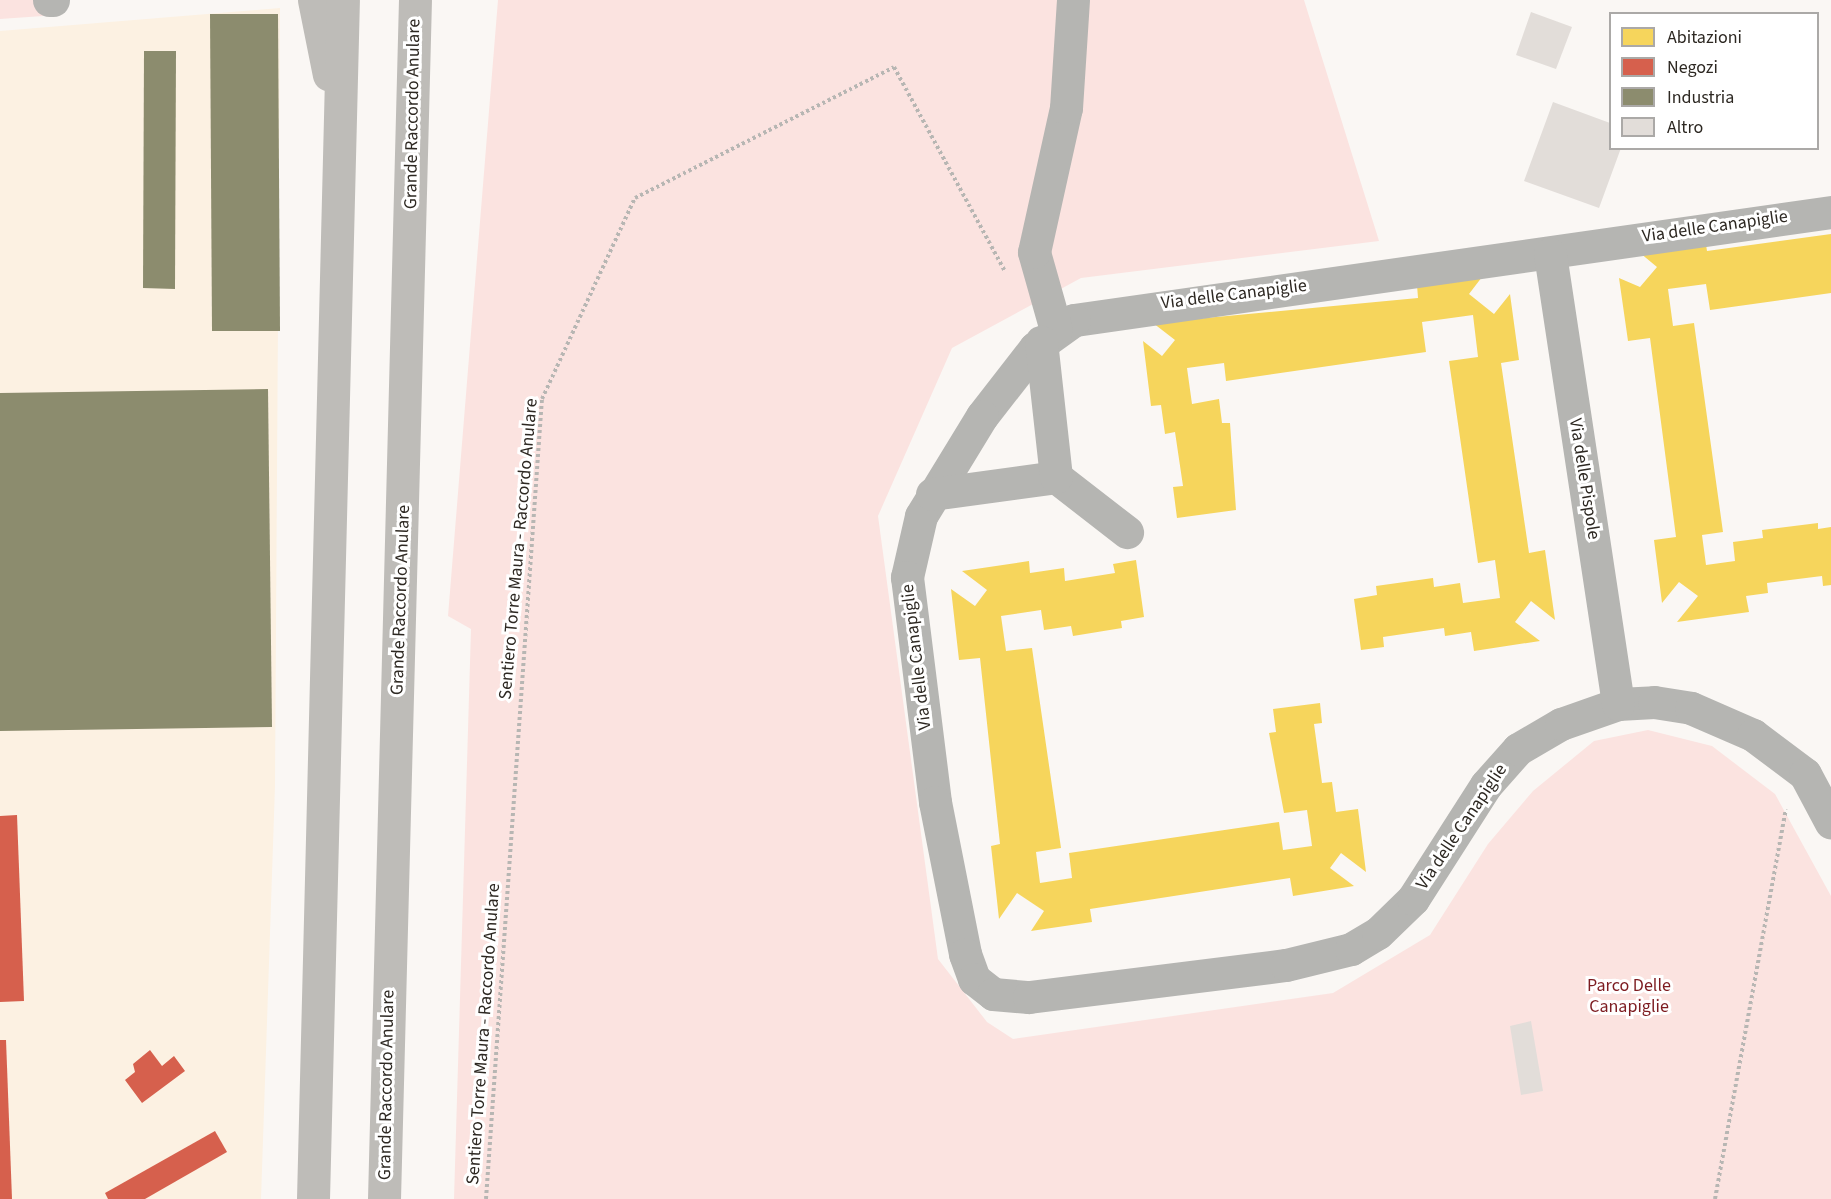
<!DOCTYPE html>
<style>
body{margin:0}
#map{position:relative;width:1831px;height:1199px;overflow:hidden;background:#faf7f4;font-family:"Source Sans 3",sans-serif}
div>[style]{position:absolute}
.built>*{inset:0;background:#fcf1e2}
.green>*{inset:0;background:#fbe3e0}
.homes>*{inset:0;background:#f6d55c}
.shops>*{inset:0;background:#d6604d}
.industry>*{inset:0;background:#8c8c6e}
.building>*{inset:0;background:#e2ddd9}
.path>*{height:4px;margin-top:-2px;transform-origin:0;background:repeating-linear-gradient(90deg,#b7b6b3 0 3px,transparent 0 6px)}
.minor>*{height:33px;margin:-16.5px;padding:0 16.5px;transform-origin:16.5px;border-radius:16.5px;background:#b5b5b2}
.highway>*{height:33px;margin:-16.5px;padding:0 16.5px;transform-origin:16.5px;border-radius:16.5px;background:#bebcb8}
span{translate:-50% -50%;white-space:nowrap;text-align:center;line-height:1.15;-webkit-text-stroke:6px #fff;paint-order:stroke}
.street-label{font-size:18px;color:#2d2822}
.park-label{font-size:18px;color:#7d1c21}
.legend{position:absolute;left:1609px;top:12px;width:210px;height:138px;box-sizing:border-box;background:#fff;border:2px solid #aba9a7;margin:0;padding:8px 10px;list-style:none;font-size:18px;color:#2d2822}
.legend li{display:flex;align-items:center;gap:12px;height:30px}
.legend b{width:30px;border:2px solid #aba9a7}
</style>
<div id="map">
<div class="built">
<div style="clip-path:polygon(280px 8px,275px 786px,261px 1199px,0 1199px,0 31px)"></div>
</div>
<div class="green">
<div style="clip-path:polygon(0 0,40px 0,43px 16px,0 19px)"></div>
<div style="clip-path:polygon(498px 0,1304px 0,1379px 241px,1081px 278px,952px 348px,878px 516px,938px 959px,987px 1022px,1013px 1039px,1333px 993px,1430px 935px,1488px 844px,1533px 791px,1594px 741px,1648px 730px,1712px 746px,1775px 794px,1831px 896px,1831px 1199px,454px 1199px,471px 629px,448px 616px)"></div>
</div>
<div class="homes">
<div style="clip-path:polygon(1831px 234px,1831px 293px,1710px 310px,1706px 284px,1668px 289px,1673px 326px,1694px 323px,1723px 532px,1702px 535px,1706px 565px,1735px 561px,1733px 542px,1763px 538px,1762px 530px,1818px 523px,1818px 529px,1831px 527px,1831px 585px,1823px 586px,1822px 576px,1767px 583px,1768px 593px,1746px 596px,1749px 612px,1677px 622px,1698px 596px,1679px 582px,1662px 603px,1654px 540px,1676px 537px,1650px 338px,1628px 341px,1619px 278px,1640px 287px,1657px 267px,1634px 248px,1705px 238px,1707px 251px)"></div>
<div style="clip-path:polygon(1482px 277px,1469px 294px,1494px 314px,1510px 294px,1519px 360px,1501px 363px,1529px 553px,1545px 550px,1555px 620px,1531px 601px,1515px 622px,1540px 641px,1474px 651px,1471px 632px,1445px 636px,1444px 628px,1383px 637px,1384px 647px,1361px 650px,1354px 599px,1377px 595px,1376px 586px,1433px 578px,1434px 587px,1460px 583px,1463px 603px,1500px 598px,1495px 560px,1478px 563px,1449px 361px,1478px 357px,1473px 315px,1422px 322px,1426px 352px,1226px 381px,1224px 363px,1187px 368px,1192px 404px,1219px 399px,1222px 423px,1230px 423px,1236px 510px,1177px 518px,1173px 487px,1183px 486px,1175px 432px,1165px 434px,1161px 405px,1151px 406px,1143px 341px,1162px 356px,1175px 340px,1153px 323px,1418px 298px,1417px 285px)"></div>
<div style="clip-path:polygon(1136px 560px,1144px 617px,1121px 621px,1122px 628px,1073px 636px,1071px 626px,1044px 630px,1041px 610px,1001px 616px,1006px 651px,1032px 648px,1061px 848px,1036px 852px,1040px 883px,1072px 878px,1069px 853px,1279px 822px,1283px 850px,1312px 846px,1307px 810px,1284px 813px,1269px 733px,1276px 732px,1273px 709px,1320px 703px,1322px 723px,1314px 724px,1322px 783px,1332px 782px,1336px 812px,1358px 809px,1366px 872px,1341px 853px,1330px 868px,1354px 886px,1293px 896px,1290px 878px,1090px 909px,1092px 922px,1031px 931px,1044px 911px,1017px 893px,999px 919px,991px 846px,1000px 844px,980px 658px,959px 660px,951px 589px,975px 606px,987px 590px,962px 571px,1029px 561px,1030px 573px,1064px 568px,1065px 581px,1115px 573px,1113px 564px)"></div>
</div>
<div class="shops">
<div style="clip-path:polygon(17px 815px,24px 1001px,0 1002px,0 816px)"></div>
<div style="clip-path:polygon(0 1040px,6px 1040px,12px 1199px,0 1199px)"></div>
<div style="clip-path:polygon(150px 1050px,162px 1066px,174px 1056px,185px 1071px,142px 1103px,125px 1080px,135px 1072px,133px 1064px)"></div>
<div style="clip-path:polygon(215px 1131px,227px 1152px,145px 1199px,108px 1199px,105px 1193px)"></div>
</div>
<div class="industry">
<div style="clip-path:polygon(210px 14px,278px 14px,280px 331px,212px 331px)"></div>
<div style="clip-path:polygon(144px 51px,176px 51px,175px 289px,143px 288px)"></div>
<div style="clip-path:polygon(268px 389px,272px 727px,0 731px,0 393px)"></div>
</div>
<div class="building">
<div style="clip-path:polygon(1531px 12px,1572px 27px,1556px 69px,1516px 55px)"></div>
<div style="clip-path:polygon(1553px 102px,1610px 123px,1610px 148px,1621px 148px,1599px 208px,1524px 181px)"></div>
<div style="clip-path:polygon(1531px 1021px,1543px 1091px,1521px 1095px,1510px 1026px)"></div>
</div>
<div class="path">
<div style="left:486px;top:1199px;width:802px;rotate:-86deg"></div>
<div style="left:542px;top:399px;width:221px;rotate:-65.2deg"></div>
<div style="left:635px;top:198px;width:290px;rotate:-26.8deg"></div>
<div style="left:894px;top:67px;width:231px;rotate:61.5deg"></div>
<div style="left:1715px;top:1199px;width:396px;rotate:-79.7deg"></div>
</div>
<div class="minor">
<div style="left:49px;top:0;width:4px"></div>
<div style="left:1831px;top:212px;width:765px;rotate:171.88deg"></div>
<div style="left:1074px;top:320px;width:48px;rotate:144.3deg"></div>
<div style="left:1035px;top:348px;width:86px;rotate:127.9deg"></div>
<div style="left:982px;top:416px;width:117px;rotate:121.4deg"></div>
<div style="left:921px;top:516px;width:63px;rotate:102.9deg"></div>
<div style="left:907px;top:577px;width:227px;rotate:82.9deg"></div>
<div style="left:935px;top:802px;width:155px;rotate:78.8deg"></div>
<div style="left:965px;top:954px;width:27px;rotate:70deg"></div>
<div style="left:974px;top:979px;width:24px;rotate:38deg"></div>
<div style="left:993px;top:994px;width:36px;rotate:5deg"></div>
<div style="left:1029px;top:997px;width:259px;rotate:-7.1deg"></div>
<div style="left:1286px;top:965px;width:67px;rotate:-13.8deg"></div>
<div style="left:1351px;top:949px;width:31px;rotate:-31deg"></div>
<div style="left:1378px;top:933px;width:49px;rotate:-44.2deg"></div>
<div style="left:1413px;top:899px;width:135px;rotate:-57.4deg"></div>
<div style="left:1486px;top:785px;width:48px;rotate:-48.4deg"></div>
<div style="left:1518px;top:749px;width:50px;rotate:-30.2deg"></div>
<div style="left:1561px;top:724px;width:60px;rotate:-19.3deg"></div>
<div style="left:1618px;top:704px;width:36px;rotate:-3deg"></div>
<div style="left:1654px;top:702px;width:37px;rotate:9deg"></div>
<div style="left:1691px;top:708px;width:68px;rotate:23.5deg"></div>
<div style="left:1753px;top:735px;width:65px;rotate:36.9deg"></div>
<div style="left:1805px;top:774px;width:55px;rotate:62deg"></div>
<div style="left:1550px;top:254px;width:455px;rotate:81.4deg"></div>
<div style="left:1056px;top:330px;width:81px;rotate:-105.8deg"></div>
<div style="left:1034px;top:252px;width:148px;rotate:-77.5deg"></div>
<div style="left:1066px;top:108px;width:108px;rotate:-86.3deg"></div>
<div style="left:1056px;top:477px;width:90px;rotate:37.8deg"></div>
<div style="left:932px;top:494px;width:125px;rotate:-7.8deg"></div>
<div style="left:1056px;top:477px;width:136px;rotate:-96.3deg"></div>
</div>
<div class="highway">
<div style="left:314px;top:0;width:76px;rotate:78.7deg"></div>
<div style="left:313px;top:1199px;width:1199px;rotate:-88.57deg"></div>
<div style="left:384px;top:1199px;width:1199px;rotate:-88.52deg"></div>
</div>
<div class="street-label">
<span style="left:413px;top:114px;rotate:-89deg">Grande Raccordo Anulare</span>
<span style="left:1715px;top:227px;rotate:-8deg">Via delle Canapiglie</span>
<span style="left:1234px;top:295px;rotate:-7deg">Via delle Canapiglie</span>
<span style="left:1584px;top:479px;rotate:81deg">Via delle Pispole</span>
<span style="left:519px;top:549px;rotate:-85deg">Sentiero Torre Maura - Raccordo Anulare</span>
<span style="left:401px;top:600px;rotate:-88deg">Grande Raccordo Anulare</span>
<span style="left:917px;top:657px;rotate:-97deg">Via delle Canapiglie</span>
<span style="left:1462px;top:827px;rotate:-56deg">Via delle Canapiglie</span>
<span style="left:484px;top:1034px;rotate:-86deg">Sentiero Torre Maura - Raccordo Anulare</span>
<span style="left:387px;top:1085px;rotate:-89deg">Grande Raccordo Anulare</span>
</div>
<div class="park-label">
<span style="left:1629px;top:997px">Parco Delle<br>Canapiglie</span>
</div>
<ul class="legend">
<li><b style="height:16px;background:#f6d55c"></b>Abitazioni</li>
<li><b style="height:16px;background:#d6604d"></b>Negozi</li>
<li><b style="height:16px;background:#8c8c6e"></b>Industria</li>
<li><b style="height:16px;background:#e2ddd9"></b>Altro</li>
</ul>
</div>
